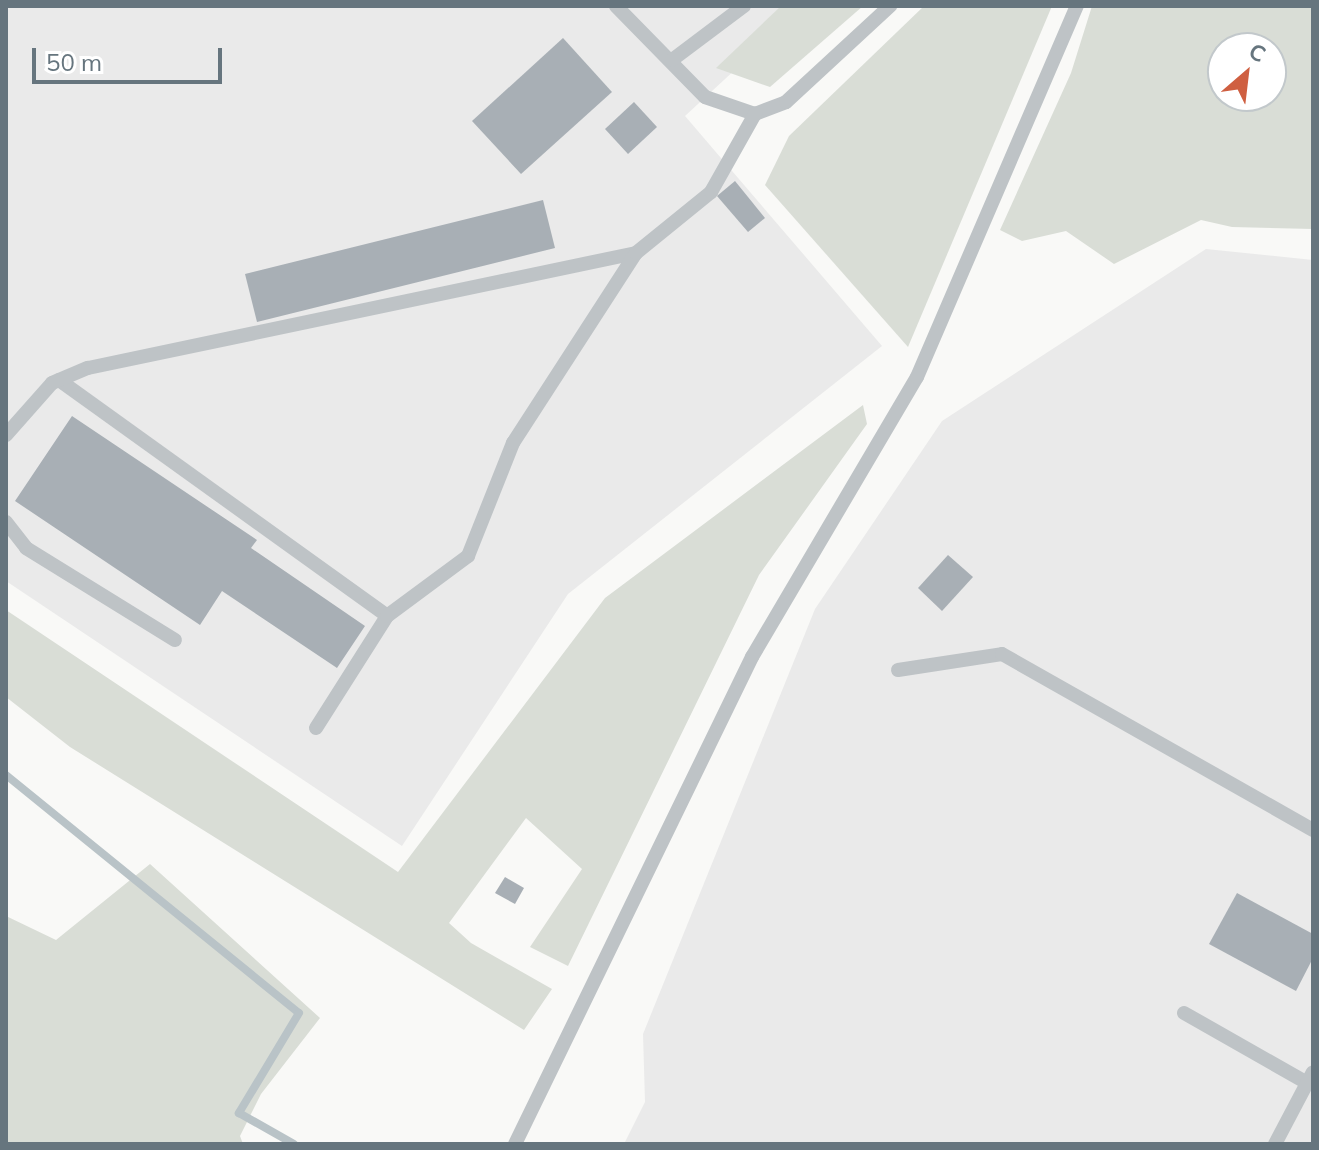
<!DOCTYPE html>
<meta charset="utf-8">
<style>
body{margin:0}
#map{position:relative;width:1319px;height:1150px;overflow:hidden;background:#f9f9f7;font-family:Mulish,sans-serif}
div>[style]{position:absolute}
.built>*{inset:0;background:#eaeaea}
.green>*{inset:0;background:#d9ddd6}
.stream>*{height:8px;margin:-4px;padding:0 4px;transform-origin:4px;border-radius:4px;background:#b9c3c7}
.building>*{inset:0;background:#a8afb5}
.lane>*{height:14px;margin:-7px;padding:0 7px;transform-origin:7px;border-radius:7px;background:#bec3c6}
span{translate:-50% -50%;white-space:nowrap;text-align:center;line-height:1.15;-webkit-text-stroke:8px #fff;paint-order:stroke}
.frame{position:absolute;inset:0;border:8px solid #66757e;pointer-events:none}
.north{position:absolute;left:1207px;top:32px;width:80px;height:80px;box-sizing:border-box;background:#fff;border:2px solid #c2c8cb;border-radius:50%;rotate:28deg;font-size:22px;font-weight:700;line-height:32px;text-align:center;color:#66757e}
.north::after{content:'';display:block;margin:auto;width:28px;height:36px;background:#cf5f41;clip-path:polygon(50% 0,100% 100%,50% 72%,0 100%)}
.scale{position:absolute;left:32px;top:48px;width:190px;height:36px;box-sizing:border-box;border:4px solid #66757e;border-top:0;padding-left:10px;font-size:24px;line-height:28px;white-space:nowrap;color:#66757e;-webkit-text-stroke:6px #fff;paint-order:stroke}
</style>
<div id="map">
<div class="built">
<div style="clip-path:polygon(6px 6px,804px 6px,685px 116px,882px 346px,568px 594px,402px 846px,6px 581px)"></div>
<div style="clip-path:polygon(1206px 249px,1313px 260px,1313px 1144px,624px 1144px,645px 1102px,643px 1034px,815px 609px,942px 421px)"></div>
</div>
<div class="green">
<div style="clip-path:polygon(781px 6px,863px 6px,770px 87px,716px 68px)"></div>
<div style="clip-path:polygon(924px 6px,1052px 6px,908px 347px,765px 185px,789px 136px)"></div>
<div style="clip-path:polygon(evenodd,1092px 6px,1313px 6px,1313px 229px,1232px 227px,1201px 220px,1114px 264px,1066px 231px,1022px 241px,1000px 230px,1071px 73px,1092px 6px,1271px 48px,1271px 96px,1223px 96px,1223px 48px,1271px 48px)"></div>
<div style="clip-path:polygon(863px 405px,867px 424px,759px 575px,568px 966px,530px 947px,582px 869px,526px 818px,449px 923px,471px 943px,552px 989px,524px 1030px,70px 747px,6px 697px,6px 610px,398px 872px,605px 598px)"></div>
<div style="clip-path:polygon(150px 864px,320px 1018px,261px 1094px,240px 1136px,243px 1144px,6px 1144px,6px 916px,56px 940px)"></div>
</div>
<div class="stream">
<div style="left:6px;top:775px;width:377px;rotate:39.1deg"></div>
<div style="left:299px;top:1013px;width:117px;rotate:121deg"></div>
<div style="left:239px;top:1113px;width:63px;rotate:29.4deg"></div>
</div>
<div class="building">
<div style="clip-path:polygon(563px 38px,612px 92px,521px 174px,472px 121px)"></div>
<div style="clip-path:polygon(634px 102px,657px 127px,628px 154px,605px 129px)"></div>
<div style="clip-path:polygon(735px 181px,765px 218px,748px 232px,717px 196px)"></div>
<div style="clip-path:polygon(543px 200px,555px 248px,257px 322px,245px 274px)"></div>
<div style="clip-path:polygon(72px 416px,257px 540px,251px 548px,365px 626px,337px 668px,222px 591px,200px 625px,15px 501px)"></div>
<div style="clip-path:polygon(948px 555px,973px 577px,942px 611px,918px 588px)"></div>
<div style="clip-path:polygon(505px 877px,524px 888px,515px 904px,495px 893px)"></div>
<div style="clip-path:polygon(1237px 893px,1313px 934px,1313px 958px,1296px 991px,1209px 944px)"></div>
</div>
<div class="lane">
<div style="left:616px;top:6px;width:127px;rotate:45.6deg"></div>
<div style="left:705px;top:97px;width:53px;rotate:18.8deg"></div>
<div style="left:755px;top:114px;width:33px;rotate:-21deg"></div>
<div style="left:786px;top:102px;width:142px;rotate:-42.7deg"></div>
<div style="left:672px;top:60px;width:90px;rotate:-36.9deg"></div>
<div style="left:59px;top:380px;width:404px;rotate:35.7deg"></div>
<div style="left:6px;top:435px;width:69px;rotate:-48.5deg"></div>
<div style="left:52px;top:383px;width:39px;rotate:-23deg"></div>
<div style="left:88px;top:368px;width:560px;rotate:-11.85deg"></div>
<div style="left:6px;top:522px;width:33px;rotate:52deg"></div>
<div style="left:26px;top:548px;width:175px;rotate:31.7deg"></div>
<div style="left:898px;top:670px;width:105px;rotate:-8.7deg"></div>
<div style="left:1002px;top:654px;width:357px;rotate:29.5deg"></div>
<div style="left:316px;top:728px;width:133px;rotate:-57.6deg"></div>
<div style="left:387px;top:616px;width:101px;rotate:-36.5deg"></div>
<div style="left:468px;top:556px;width:122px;rotate:-68.3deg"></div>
<div style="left:513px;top:443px;width:226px;rotate:-57.1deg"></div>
<div style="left:636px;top:253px;width:97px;rotate:-39.1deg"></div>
<div style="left:711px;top:192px;width:90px;rotate:-60.6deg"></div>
<div style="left:1184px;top:1013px;width:142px;rotate:29.6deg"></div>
<div style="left:515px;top:1144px;width:542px;rotate:-64.05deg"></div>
<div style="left:752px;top:657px;width:325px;rotate:-59.5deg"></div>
<div style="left:917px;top:377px;width:404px;rotate:-66.7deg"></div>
<div style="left:1275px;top:1144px;width:81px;rotate:-62.2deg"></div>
</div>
<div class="frame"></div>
<div class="north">С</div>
<div class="scale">50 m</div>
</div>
